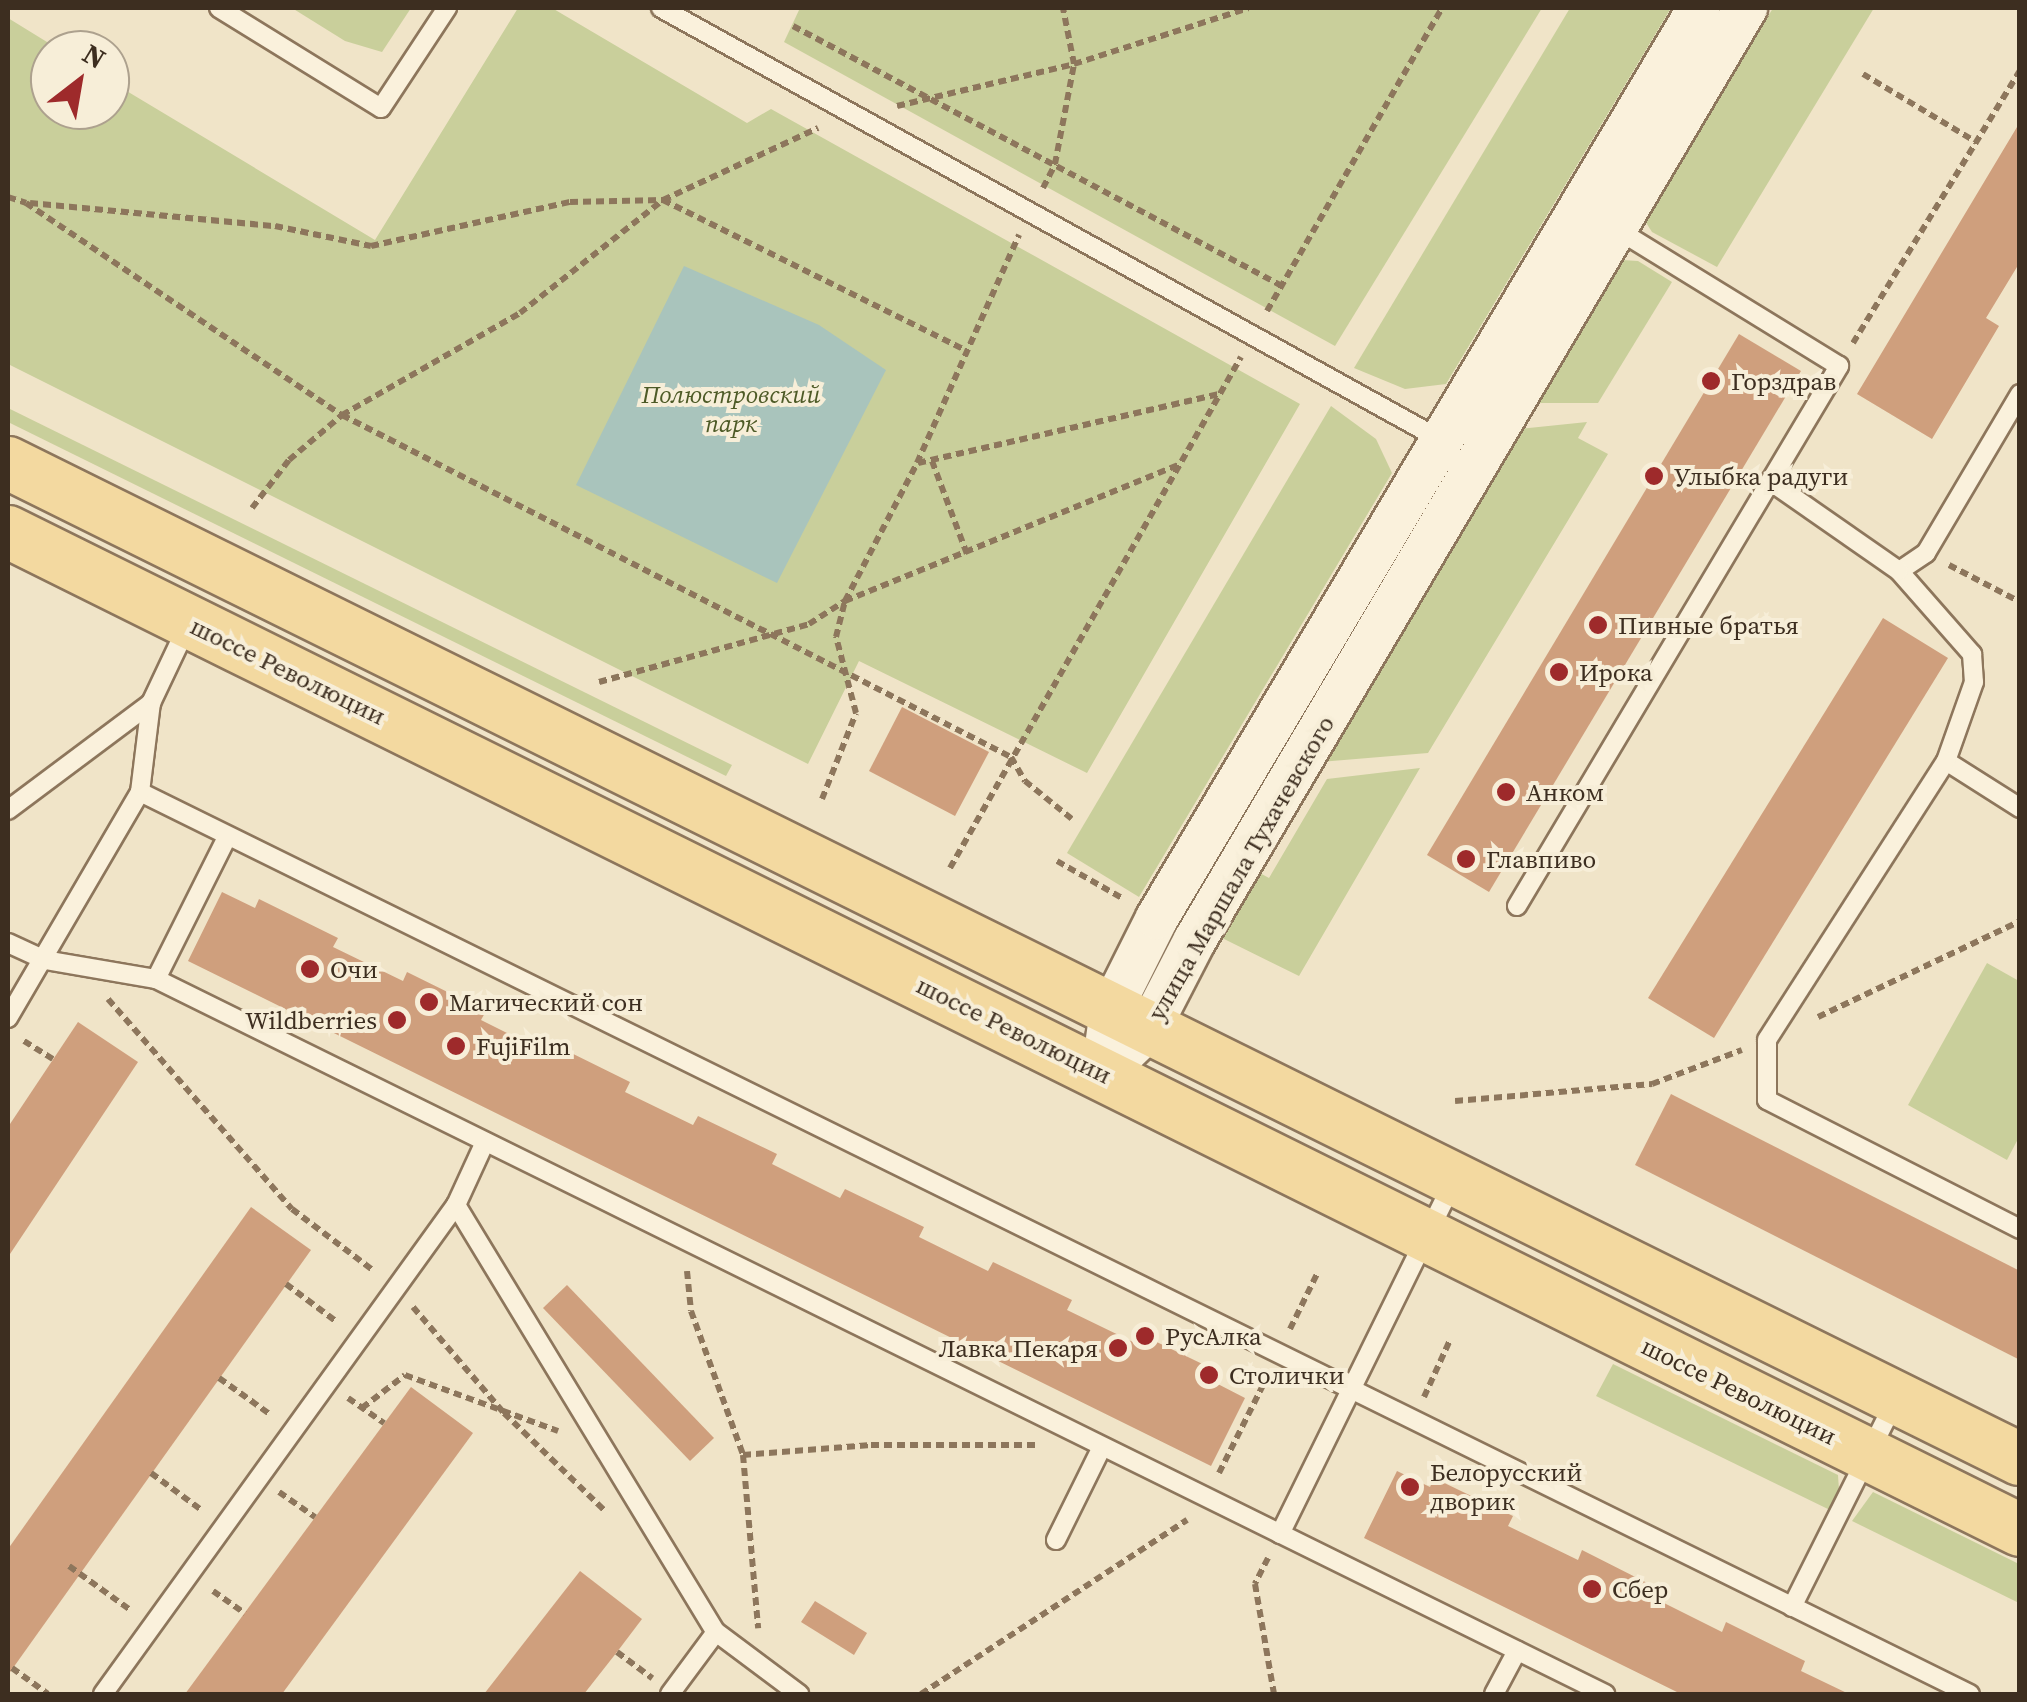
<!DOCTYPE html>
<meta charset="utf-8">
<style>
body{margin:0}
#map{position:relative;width:2027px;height:1702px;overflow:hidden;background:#f0e4c8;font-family:"Source Serif 4",serif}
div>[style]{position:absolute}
.green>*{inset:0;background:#c9cf9b}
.water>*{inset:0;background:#a9c4bc}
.building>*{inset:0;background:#cf9f7d}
.path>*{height:6px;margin-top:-3px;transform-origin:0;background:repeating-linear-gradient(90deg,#8d765c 0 8px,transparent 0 13px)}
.roads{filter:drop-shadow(2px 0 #8d765c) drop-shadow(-2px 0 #8d765c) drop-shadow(0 2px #8d765c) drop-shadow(0 -2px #8d765c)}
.service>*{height:18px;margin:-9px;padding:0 9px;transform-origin:9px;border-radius:9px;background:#faf1dc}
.tertiary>*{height:42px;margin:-21px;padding:0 21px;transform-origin:21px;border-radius:21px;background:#faf1dc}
.primary>*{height:52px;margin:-26px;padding:0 26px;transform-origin:26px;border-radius:26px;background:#f3d9a0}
.dots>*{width:28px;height:28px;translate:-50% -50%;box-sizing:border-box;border:5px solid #f7eed8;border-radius:50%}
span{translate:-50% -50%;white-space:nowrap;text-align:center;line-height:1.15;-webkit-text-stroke:8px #f7eed8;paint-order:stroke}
.poi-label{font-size:25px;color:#3d2e20}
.left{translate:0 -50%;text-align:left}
.right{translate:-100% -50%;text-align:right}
.park-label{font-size:25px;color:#4d5a26;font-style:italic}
.street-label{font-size:25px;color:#3d2e20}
.frame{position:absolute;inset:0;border:10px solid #3d2e20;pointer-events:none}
.north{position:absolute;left:30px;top:30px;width:100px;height:100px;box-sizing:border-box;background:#f7eed8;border:2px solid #ada18e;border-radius:50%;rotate:31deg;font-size:28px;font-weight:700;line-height:40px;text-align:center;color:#3d2e20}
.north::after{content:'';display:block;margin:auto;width:35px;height:45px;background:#9e2a2b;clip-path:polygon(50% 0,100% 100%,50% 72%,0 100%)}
</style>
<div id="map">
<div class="green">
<div style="clip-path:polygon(292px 8px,411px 8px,382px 52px,345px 41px)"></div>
<div style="clip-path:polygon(518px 8px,552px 8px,747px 123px,771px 109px,1300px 404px,1087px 773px,859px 661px,808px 764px,8px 364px,8px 18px,60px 50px,50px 50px,50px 110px,110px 110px,110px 81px,375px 240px)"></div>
<div style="clip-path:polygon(800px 8px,1542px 8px,1335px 346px,784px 42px)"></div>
<div style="clip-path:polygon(1570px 8px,1671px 8px,1446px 384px,1405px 389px,1354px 368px)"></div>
<div style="clip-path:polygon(1773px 8px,1874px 8px,1717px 267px,1652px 232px,1645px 221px)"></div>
<div style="clip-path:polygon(1622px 260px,1638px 261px,1672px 282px,1598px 403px,1534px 403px)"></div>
<div style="clip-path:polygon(1331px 406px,1376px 439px,1392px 473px,1139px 897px,1067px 853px)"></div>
<div style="clip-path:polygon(8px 408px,732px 765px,726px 776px,8px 422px)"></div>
<div style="clip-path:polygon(1587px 422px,1578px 438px,1608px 454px,1428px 753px,1320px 762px,1520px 429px)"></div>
<div style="clip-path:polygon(1420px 768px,1299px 976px,1218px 936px,1256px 871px,1269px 878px,1327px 779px)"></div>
<div style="clip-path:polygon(1987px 963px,2019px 981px,2019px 1137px,2007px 1160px,1908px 1105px)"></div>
<div style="clip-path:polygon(1613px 1364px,1838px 1475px,1839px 1490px,1830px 1510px,1596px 1396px)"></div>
<div style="clip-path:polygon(1873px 1492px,2019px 1564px,2019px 1603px,1852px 1521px)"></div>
</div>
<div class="water">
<div style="clip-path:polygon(684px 266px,819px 325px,886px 370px,777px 583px,576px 485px)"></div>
</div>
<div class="building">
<div style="clip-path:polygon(2020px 122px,2020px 262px,1986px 318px,1999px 326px,1932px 439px,1857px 394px)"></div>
<div style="clip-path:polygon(1739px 334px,1801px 371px,1489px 892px,1427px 855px)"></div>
<div style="clip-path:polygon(1883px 618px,1948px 658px,1714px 1038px,1648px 998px)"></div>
<div style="clip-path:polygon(902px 707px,989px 752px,955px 816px,869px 771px)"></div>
<div style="clip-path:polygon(222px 892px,255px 908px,259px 899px,338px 938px,333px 947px,403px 981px,407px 972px,486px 1011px,481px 1020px,547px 1053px,551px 1043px,630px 1082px,625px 1092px,693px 1125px,698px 1116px,777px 1154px,772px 1164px,840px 1198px,845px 1189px,924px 1227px,919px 1237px,988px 1271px,993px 1262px,1072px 1300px,1067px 1310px,1133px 1342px,1138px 1333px,1217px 1371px,1212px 1381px,1245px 1398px,1211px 1466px,188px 961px)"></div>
<div style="clip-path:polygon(78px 1022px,138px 1062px,8px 1257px,8px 1127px)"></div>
<div style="clip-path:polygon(1671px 1094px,2020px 1271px,2020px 1360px,1635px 1165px)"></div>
<div style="clip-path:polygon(251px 1207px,311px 1250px,8px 1675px,8px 1549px)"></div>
<div style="clip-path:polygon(567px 1285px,714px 1438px,690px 1461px,543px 1308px)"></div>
<div style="clip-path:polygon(411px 1387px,473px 1433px,282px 1694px,185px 1694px)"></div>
<div style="clip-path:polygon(1397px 1471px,1430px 1487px,1434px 1478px,1513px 1516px,1508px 1526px,1578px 1560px,1582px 1550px,1661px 1590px,1656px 1599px,1722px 1632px,1726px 1622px,1805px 1661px,1801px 1671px,1849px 1694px,1681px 1694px,1364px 1538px)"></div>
<div style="clip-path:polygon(580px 1571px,642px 1619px,617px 1652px,584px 1694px,484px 1694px)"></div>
<div style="clip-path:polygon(815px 1601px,867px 1633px,854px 1655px,801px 1622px)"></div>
</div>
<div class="path">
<div style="left:793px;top:26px;width:554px;rotate:28deg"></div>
<div style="left:1863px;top:74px;width:132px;rotate:31deg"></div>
<div style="left:897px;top:106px;width:182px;rotate:-13.3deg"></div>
<div style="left:1074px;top:64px;width:183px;rotate:-17.8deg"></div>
<div style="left:1043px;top:188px;width:27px;rotate:-63deg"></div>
<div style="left:1055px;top:164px;width:102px;rotate:-79.2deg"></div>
<div style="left:1074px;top:64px;width:57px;rotate:-101.1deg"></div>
<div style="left:8px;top:197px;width:19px;rotate:18deg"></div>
<div style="left:26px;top:203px;width:381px;rotate:33.9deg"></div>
<div style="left:342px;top:415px;width:751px;rotate:27.08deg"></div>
<div style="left:1011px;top:757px;width:28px;rotate:60deg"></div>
<div style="left:1025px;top:781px;width:60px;rotate:39deg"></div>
<div style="left:30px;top:203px;width:246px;rotate:5.4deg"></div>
<div style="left:275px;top:226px;width:98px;rotate:11.8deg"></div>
<div style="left:371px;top:246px;width:204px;rotate:-12.5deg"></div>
<div style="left:570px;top:202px;width:93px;rotate:-1.2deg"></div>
<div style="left:663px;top:200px;width:337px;rotate:26.4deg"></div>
<div style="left:1267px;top:311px;width:350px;rotate:-60deg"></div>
<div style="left:1853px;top:343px;width:320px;rotate:-58.5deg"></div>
<div style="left:932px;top:461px;width:99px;rotate:69.4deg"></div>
<div style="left:918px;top:463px;width:310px;rotate:-12.9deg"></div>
<div style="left:252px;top:508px;width:61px;rotate:-52.4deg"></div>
<div style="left:289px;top:460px;width:70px;rotate:-40.3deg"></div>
<div style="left:342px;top:415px;width:205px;rotate:-29.8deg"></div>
<div style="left:520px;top:313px;width:182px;rotate:-38.3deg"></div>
<div style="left:663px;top:200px;width:171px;rotate:-24.9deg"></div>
<div style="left:1949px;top:565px;width:80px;rotate:27.5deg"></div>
<div style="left:599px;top:682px;width:218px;rotate:-15.4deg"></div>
<div style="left:809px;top:624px;width:43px;rotate:-32.6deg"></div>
<div style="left:845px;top:601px;width:363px;rotate:-22.2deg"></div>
<div style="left:822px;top:799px;width:92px;rotate:-68.4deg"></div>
<div style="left:856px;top:713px;width:79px;rotate:-104.7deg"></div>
<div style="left:836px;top:637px;width:37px;rotate:-76deg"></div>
<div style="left:845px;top:601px;width:156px;rotate:-62.4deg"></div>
<div style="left:917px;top:463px;width:250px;rotate:-65.9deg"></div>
<div style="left:1057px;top:861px;width:77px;rotate:29.6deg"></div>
<div style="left:950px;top:868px;width:588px;rotate:-60.34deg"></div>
<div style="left:108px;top:999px;width:279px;rotate:48.8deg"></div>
<div style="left:292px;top:1209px;width:103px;rotate:37.1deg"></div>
<div style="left:1818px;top:1017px;width:224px;rotate:-25.4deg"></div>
<div style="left:24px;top:1041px;width:34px;rotate:32deg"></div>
<div style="left:1455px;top:1101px;width:198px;rotate:-4.9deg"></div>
<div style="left:1652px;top:1084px;width:96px;rotate:-20.7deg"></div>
<div style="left:687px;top:1271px;width:40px;rotate:84.3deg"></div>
<div style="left:691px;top:1311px;width:153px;rotate:70.1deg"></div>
<div style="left:743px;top:1455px;width:174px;rotate:85deg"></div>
<div style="left:286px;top:1284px;width:64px;rotate:36.7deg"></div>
<div style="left:413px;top:1307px;width:140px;rotate:49.4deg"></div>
<div style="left:504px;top:1413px;width:142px;rotate:44.1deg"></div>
<div style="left:1290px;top:1329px;width:61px;rotate:-63.9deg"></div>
<div style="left:219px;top:1378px;width:64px;rotate:35.4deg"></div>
<div style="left:1424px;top:1397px;width:63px;rotate:-65.5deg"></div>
<div style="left:348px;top:1398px;width:44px;rotate:34.8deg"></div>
<div style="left:362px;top:1408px;width:54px;rotate:-37.5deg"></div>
<div style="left:405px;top:1375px;width:163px;rotate:20.1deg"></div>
<div style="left:743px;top:1455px;width:128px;rotate:-4.5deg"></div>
<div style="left:871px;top:1445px;width:165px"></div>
<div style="left:151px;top:1473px;width:64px;rotate:36.2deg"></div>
<div style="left:1219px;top:1473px;width:107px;rotate:-63.4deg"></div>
<div style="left:279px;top:1492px;width:44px;rotate:34.8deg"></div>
<div style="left:1268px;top:1558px;width:29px;rotate:117deg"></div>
<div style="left:1255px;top:1584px;width:112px;rotate:80.2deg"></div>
<div style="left:69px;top:1566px;width:74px;rotate:35.6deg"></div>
<div style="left:213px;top:1591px;width:39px;rotate:35deg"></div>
<div style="left:617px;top:1652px;width:44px;rotate:36.6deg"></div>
<div style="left:12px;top:1668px;width:44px;rotate:35.8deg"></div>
<div style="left:921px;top:1694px;width:318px;rotate:-33.2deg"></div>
</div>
<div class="roads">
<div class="service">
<div style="left:219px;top:8px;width:190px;rotate:31.7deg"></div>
<div style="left:381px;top:108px;width:120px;rotate:-56.6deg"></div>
<div style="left:661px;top:8px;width:894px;rotate:28.97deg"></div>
<div style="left:2020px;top:394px;width:185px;rotate:120.6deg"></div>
<div style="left:1926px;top:553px;width:32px;rotate:146deg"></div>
<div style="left:1899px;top:571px;width:111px;rotate:48.7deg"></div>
<div style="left:1972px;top:654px;width:28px;rotate:86deg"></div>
<div style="left:1974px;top:682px;width:84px;rotate:109.5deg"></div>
<div style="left:1946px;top:761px;width:88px;rotate:32.4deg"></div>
<div style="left:1770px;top:481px;width:157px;rotate:34.9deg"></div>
<div style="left:1946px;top:761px;width:331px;rotate:122.7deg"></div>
<div style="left:1767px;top:1040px;width:60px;rotate:90deg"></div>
<div style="left:1767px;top:1100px;width:284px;rotate:27deg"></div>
<div style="left:140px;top:792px;width:2040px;rotate:26.24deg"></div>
<div style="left:8px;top:810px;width:179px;rotate:-36.8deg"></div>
<div style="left:1517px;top:906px;width:629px;rotate:-59.19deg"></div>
<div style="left:1839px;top:366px;width:265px;rotate:-148.4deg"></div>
<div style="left:8px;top:943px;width:41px;rotate:24.7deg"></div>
<div style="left:45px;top:960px;width:113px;rotate:9.7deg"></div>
<div style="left:156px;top:979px;width:1616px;rotate:26.26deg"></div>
<div style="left:156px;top:979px;width:159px;rotate:-63.4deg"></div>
<div style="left:8px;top:1018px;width:262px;rotate:-59.7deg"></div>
<div style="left:140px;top:792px;width:90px;rotate:-83deg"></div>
<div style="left:151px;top:703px;width:84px;rotate:-64.7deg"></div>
<div style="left:485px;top:1142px;width:69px;rotate:114.7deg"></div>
<div style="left:456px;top:1205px;width:500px;rotate:58.7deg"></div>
<div style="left:716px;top:1632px;width:104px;rotate:36.8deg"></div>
<div style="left:1280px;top:1534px;width:389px;rotate:-63.8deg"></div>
<div style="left:1056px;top:1540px;width:104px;rotate:-63.7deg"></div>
<div style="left:1792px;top:1607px;width:230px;rotate:-63.4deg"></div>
<div style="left:103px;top:1694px;width:603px;rotate:-54.18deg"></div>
<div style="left:670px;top:1694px;width:77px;rotate:-53.4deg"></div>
<div style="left:1494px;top:1694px;width:49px;rotate:-61.9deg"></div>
</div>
<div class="tertiary">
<div style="left:1107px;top:1039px;width:29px;rotate:-82deg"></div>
<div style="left:1111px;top:1010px;width:103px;rotate:-63.4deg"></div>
<div style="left:1157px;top:918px;width:1059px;rotate:-59.22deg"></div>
<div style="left:1102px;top:1074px;width:65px;rotate:-43.8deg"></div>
<div style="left:1149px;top:1029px;width:100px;rotate:-62.7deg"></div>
<div style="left:1195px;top:940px;width:1083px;rotate:-59.41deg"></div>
</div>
<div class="primary">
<div style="left:8px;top:463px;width:2245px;rotate:26.34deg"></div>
<div style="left:8px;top:532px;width:2246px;rotate:26.38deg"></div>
</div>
</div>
<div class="dots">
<div style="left:1711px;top:381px;background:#9e2a2b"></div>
<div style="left:1654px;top:476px;background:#9e2a2b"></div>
<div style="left:1598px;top:625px;background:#9e2a2b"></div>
<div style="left:1559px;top:672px;background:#9e2a2b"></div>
<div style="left:1506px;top:792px;background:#9e2a2b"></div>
<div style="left:1466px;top:859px;background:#9e2a2b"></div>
<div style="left:310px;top:969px;background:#9e2a2b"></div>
<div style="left:429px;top:1002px;background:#9e2a2b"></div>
<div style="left:397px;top:1020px;background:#9e2a2b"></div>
<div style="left:456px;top:1046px;background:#9e2a2b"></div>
<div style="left:1145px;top:1336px;background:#9e2a2b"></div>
<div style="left:1118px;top:1348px;background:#9e2a2b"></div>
<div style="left:1209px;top:1375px;background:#9e2a2b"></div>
<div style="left:1410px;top:1487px;background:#9e2a2b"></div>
<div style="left:1592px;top:1589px;background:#9e2a2b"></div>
</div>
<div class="poi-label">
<span class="left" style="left:1731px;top:381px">Горздрав</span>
<span class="left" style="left:1674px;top:476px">Улыбка радуги</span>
<span class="left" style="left:1618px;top:625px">Пивные братья</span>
<span class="left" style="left:1579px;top:672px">Ирока</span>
<span class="left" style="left:1526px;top:792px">Анком</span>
<span class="left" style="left:1486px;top:859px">Главпиво</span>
<span class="left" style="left:330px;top:969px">Очи</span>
<span class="left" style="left:449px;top:1002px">Магический сон</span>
<span class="right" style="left:377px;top:1020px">Wildberries</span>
<span class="left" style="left:476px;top:1046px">FujiFilm</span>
<span class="left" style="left:1165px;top:1336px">РусАлка</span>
<span class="right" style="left:1098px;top:1348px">Лавка Пекаря</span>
<span class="left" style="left:1229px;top:1375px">Столички</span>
<span class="left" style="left:1430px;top:1487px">Белорусский<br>дворик</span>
<span class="left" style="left:1612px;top:1589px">Сбер</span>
</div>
<div class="park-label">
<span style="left:731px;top:409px">Полюстровский<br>парк</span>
</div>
<div class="street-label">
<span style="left:288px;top:671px;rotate:26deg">шоссе Революции</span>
<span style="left:1241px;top:868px;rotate:-60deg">улица Маршала Тухачевского</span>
<span style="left:1014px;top:1030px;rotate:26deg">шоссе Революции</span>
<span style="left:1739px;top:1391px;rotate:26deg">шоссе Революции</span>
</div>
<div class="frame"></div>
<div class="north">N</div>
</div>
